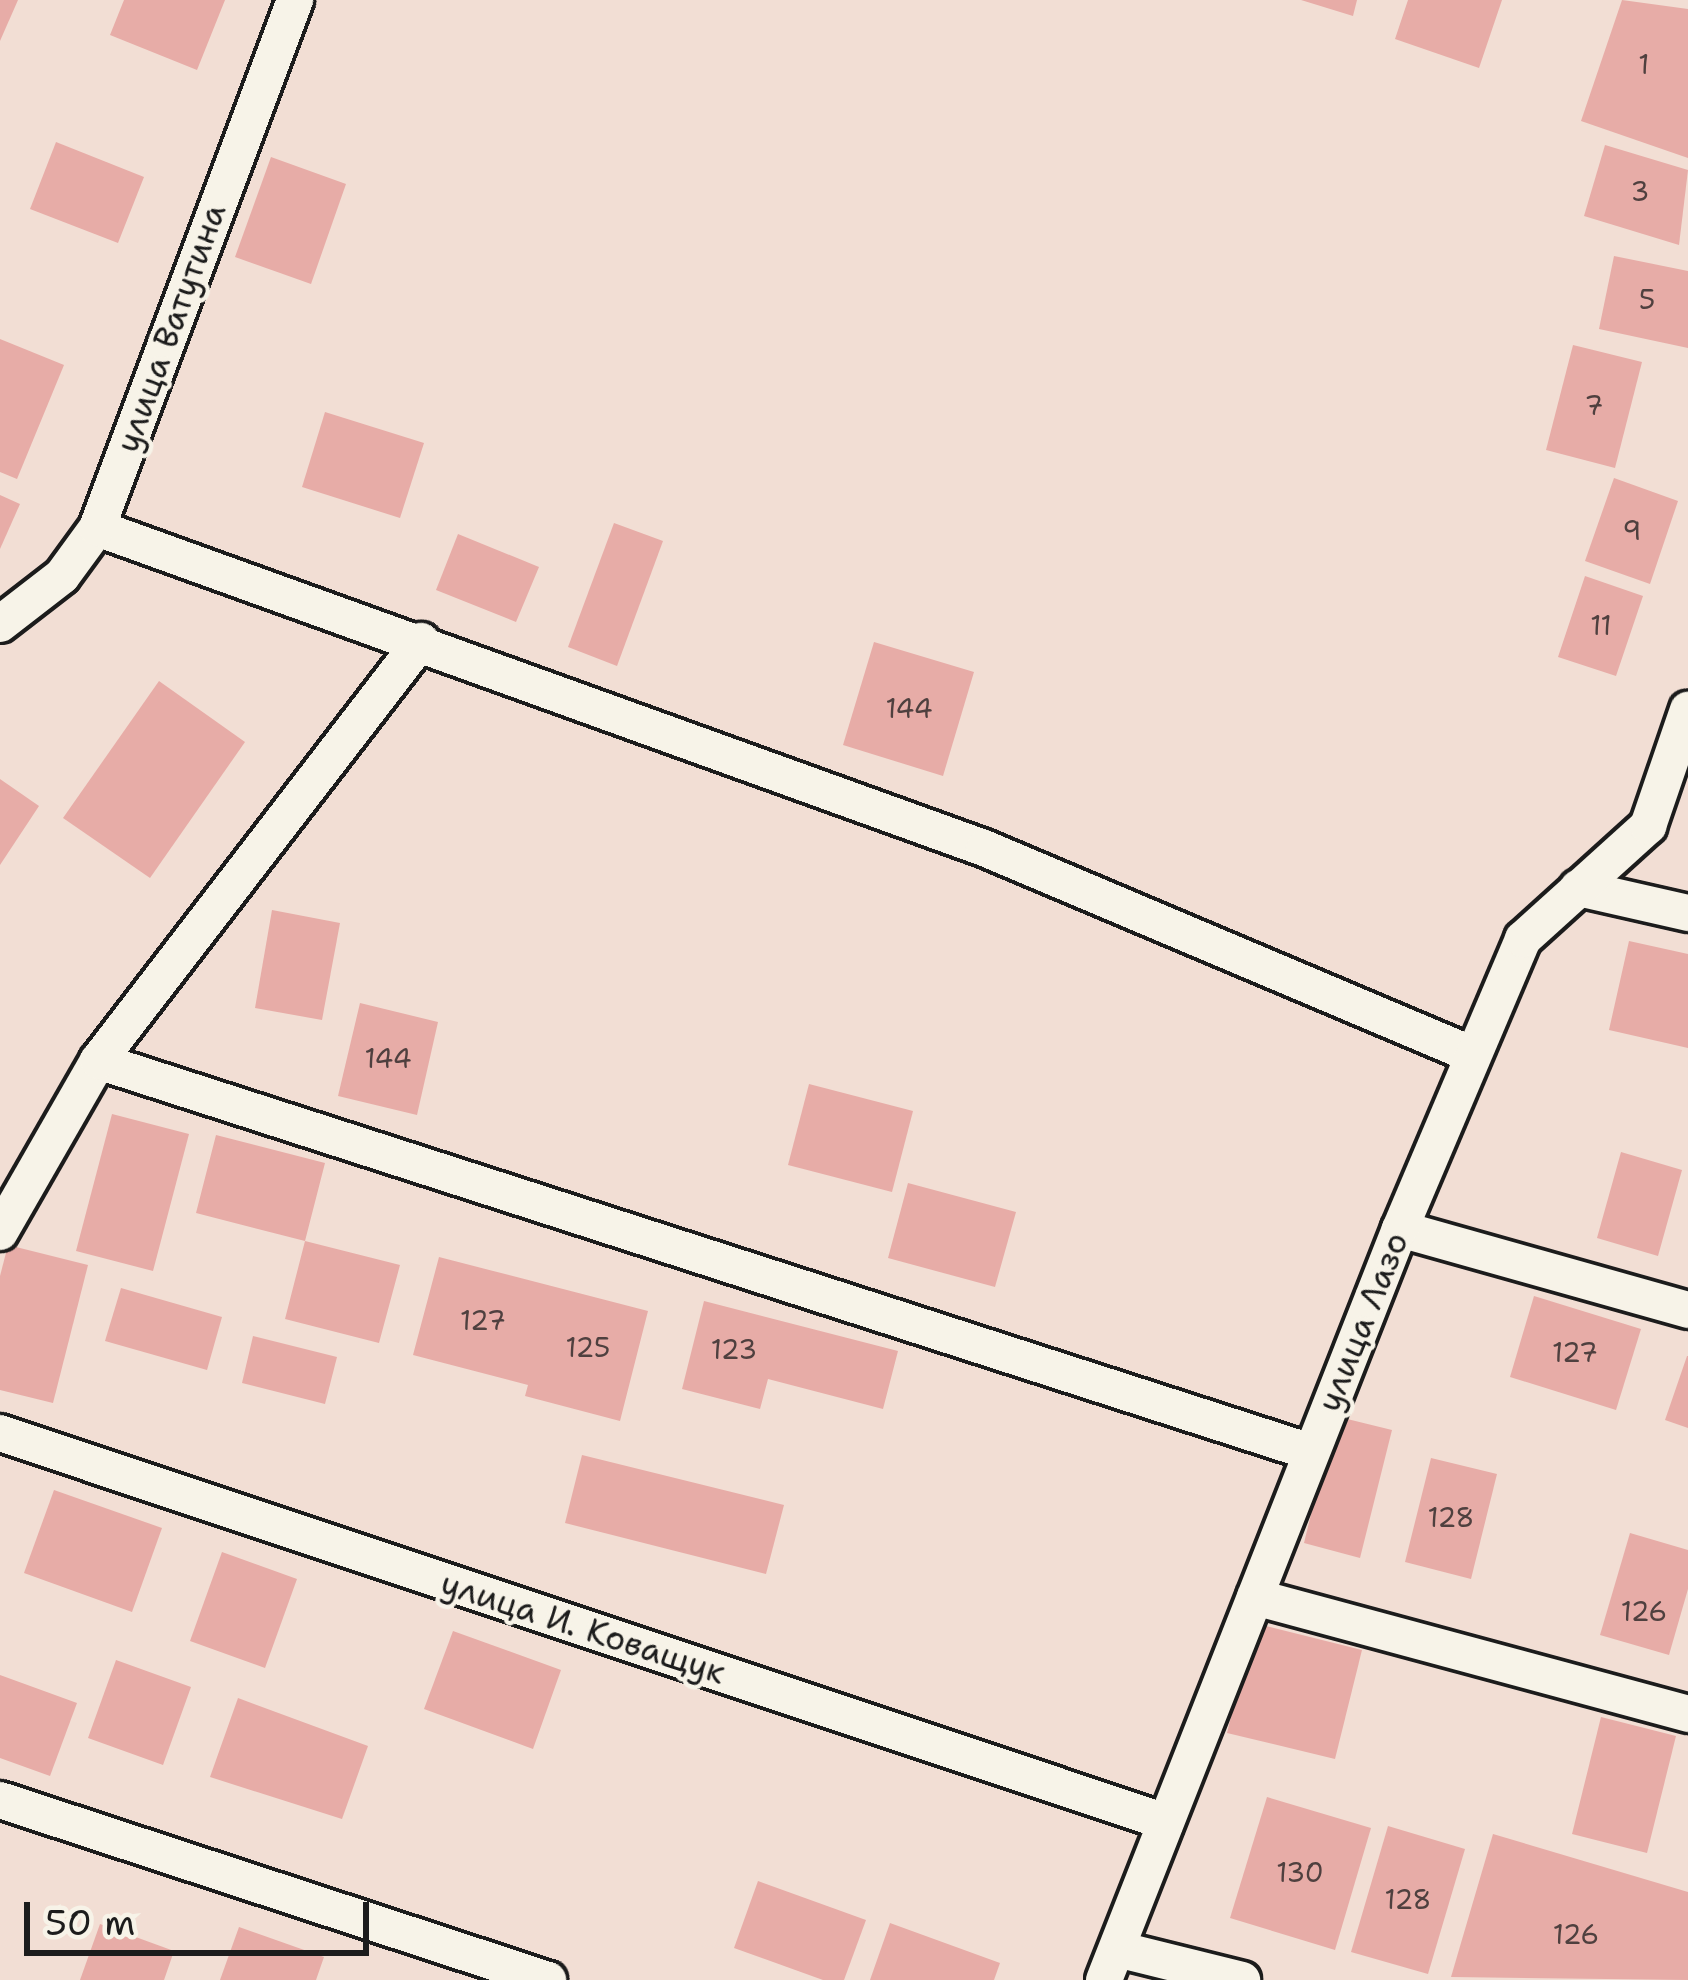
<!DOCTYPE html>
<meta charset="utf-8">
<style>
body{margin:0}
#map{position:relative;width:1688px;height:1980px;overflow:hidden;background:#f2ded4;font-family:"Shantell Sans",sans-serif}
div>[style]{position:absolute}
.building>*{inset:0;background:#e7aca7}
.roads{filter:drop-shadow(3px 0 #1c1c1c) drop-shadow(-3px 0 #1c1c1c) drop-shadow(0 3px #1c1c1c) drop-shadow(0 -3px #1c1c1c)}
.minor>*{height:36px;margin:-18px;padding:0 18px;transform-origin:18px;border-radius:18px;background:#f7f3e8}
span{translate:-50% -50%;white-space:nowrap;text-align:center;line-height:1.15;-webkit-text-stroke:9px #f7f3e8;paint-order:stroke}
.number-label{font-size:27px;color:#4f403f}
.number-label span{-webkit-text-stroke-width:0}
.street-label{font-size:33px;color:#1c1c1c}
.scale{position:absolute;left:24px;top:1902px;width:345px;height:54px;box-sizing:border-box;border:6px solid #1c1c1c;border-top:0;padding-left:15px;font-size:36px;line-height:42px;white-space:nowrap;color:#1c1c1c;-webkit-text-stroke:9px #f7f3e8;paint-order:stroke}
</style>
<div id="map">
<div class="building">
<div style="clip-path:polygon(0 0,18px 0,0 41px)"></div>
<div style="clip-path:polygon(124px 0,225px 0,197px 70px,110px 35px)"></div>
<div style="clip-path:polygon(1301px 0,1357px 0,1353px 16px)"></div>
<div style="clip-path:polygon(1408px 0,1502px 0,1479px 68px,1395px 39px)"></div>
<div style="clip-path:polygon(1622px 0,1688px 9px,1688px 158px,1581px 121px)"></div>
<div style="clip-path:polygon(56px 142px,144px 177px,118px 243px,30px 209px)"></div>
<div style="clip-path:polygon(1605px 145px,1688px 170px,1679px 245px,1584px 216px)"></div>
<div style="clip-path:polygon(271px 157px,346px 184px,311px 284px,235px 257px)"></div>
<div style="clip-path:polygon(1614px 256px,1688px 271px,1688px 348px,1599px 329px)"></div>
<div style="clip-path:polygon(0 339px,64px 365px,17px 479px,0 472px)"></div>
<div style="clip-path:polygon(1573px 345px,1642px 362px,1615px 468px,1546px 450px)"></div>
<div style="clip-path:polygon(325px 412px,424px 443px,400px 518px,302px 487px)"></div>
<div style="clip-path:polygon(1614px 478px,1678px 501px,1650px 584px,1585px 561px)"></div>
<div style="clip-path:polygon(0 495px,20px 504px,0 549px)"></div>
<div style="clip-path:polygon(614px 523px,663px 541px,617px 666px,568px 647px)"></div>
<div style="clip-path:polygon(458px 534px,539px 567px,516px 622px,436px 590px)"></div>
<div style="clip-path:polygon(1585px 576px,1643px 596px,1616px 676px,1558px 657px)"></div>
<div style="clip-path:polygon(874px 642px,974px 672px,943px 776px,843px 745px)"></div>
<div style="clip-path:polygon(159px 681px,245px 742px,150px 878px,63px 818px)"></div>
<div style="clip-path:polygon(0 779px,39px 806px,0 865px)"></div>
<div style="clip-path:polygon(272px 910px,340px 923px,322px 1020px,255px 1008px)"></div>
<div style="clip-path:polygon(1629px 941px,1688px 954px,1688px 1048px,1609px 1030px)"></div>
<div style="clip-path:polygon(360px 1003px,438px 1022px,417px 1115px,338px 1096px)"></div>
<div style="clip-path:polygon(809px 1084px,913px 1111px,892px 1192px,788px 1165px)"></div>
<div style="clip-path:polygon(112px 1114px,189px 1134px,153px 1271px,76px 1251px)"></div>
<div style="clip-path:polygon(216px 1135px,325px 1163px,305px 1241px,400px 1265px,379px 1343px,285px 1319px,305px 1241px,196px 1213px)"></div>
<div style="clip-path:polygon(1621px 1152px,1682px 1170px,1658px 1256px,1597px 1238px)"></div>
<div style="clip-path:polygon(908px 1183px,1016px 1212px,995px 1287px,888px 1258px)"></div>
<div style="clip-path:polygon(8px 1245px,88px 1265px,53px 1403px,0 1390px,0 1276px)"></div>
<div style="clip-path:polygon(439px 1257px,648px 1311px,620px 1421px,525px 1396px,528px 1385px,413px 1355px)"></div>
<div style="clip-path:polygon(121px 1288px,222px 1317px,207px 1370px,105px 1341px)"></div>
<div style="clip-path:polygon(1534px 1296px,1641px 1329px,1616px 1410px,1510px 1377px)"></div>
<div style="clip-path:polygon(704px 1301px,898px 1351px,883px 1409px,768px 1379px,760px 1409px,682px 1389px)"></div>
<div style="clip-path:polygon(253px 1336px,337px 1357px,325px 1404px,242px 1383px)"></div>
<div style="clip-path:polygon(1687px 1356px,1688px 1356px,1688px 1428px,1665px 1420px)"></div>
<div style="clip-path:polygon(1335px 1416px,1392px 1430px,1360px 1558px,1304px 1543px)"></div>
<div style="clip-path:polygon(582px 1455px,784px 1505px,766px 1574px,565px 1523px)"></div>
<div style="clip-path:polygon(1431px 1458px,1497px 1474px,1471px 1579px,1405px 1562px)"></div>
<div style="clip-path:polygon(54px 1490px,162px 1528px,132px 1612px,24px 1573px)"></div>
<div style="clip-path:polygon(1630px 1533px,1688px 1550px,1688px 1589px,1669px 1655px,1600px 1635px)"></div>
<div style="clip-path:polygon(222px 1552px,297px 1579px,265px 1668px,190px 1641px)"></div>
<div style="clip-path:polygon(1254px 1623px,1362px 1650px,1335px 1759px,1227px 1733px)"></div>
<div style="clip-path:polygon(453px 1631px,561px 1670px,533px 1749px,424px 1709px)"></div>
<div style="clip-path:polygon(116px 1660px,191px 1687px,163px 1765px,88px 1738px)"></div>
<div style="clip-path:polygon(0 1675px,77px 1703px,50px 1776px,0 1758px)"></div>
<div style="clip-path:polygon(238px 1698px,368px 1746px,342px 1819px,210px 1777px)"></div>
<div style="clip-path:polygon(1601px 1717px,1676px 1736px,1647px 1853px,1572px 1834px)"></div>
<div style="clip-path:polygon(1267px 1797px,1371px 1828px,1335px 1950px,1230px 1918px)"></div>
<div style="clip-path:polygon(1388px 1826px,1465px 1849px,1428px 1974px,1351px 1952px)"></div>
<div style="clip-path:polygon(1493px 1834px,1688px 1892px,1688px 1980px,1451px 1977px)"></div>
<div style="clip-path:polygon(758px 1881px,866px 1920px,844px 1980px,823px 1980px,734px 1948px)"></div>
<div style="clip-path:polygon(890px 1923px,1000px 1963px,994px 1980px,870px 1980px)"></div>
<div style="clip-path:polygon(100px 1924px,174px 1951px,164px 1980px,80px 1980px)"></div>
<div style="clip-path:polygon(239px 1927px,324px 1957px,316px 1980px,220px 1980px)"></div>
</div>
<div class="roads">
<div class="minor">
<div style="left:97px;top:528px;width:943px;rotate:19.84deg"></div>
<div style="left:984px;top:848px;width:531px;rotate:22.94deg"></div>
<div style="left:0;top:624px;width:78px;rotate:-37.7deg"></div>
<div style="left:62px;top:576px;width:59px;rotate:-53.9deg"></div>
<div style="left:97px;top:528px;width:564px;rotate:-69.44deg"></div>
<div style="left:1578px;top:888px;width:113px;rotate:12.8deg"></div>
<div style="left:98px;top:1061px;width:1274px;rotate:17.87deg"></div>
<div style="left:1400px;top:1229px;width:299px;rotate:15.7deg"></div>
<div style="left:0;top:1232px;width:197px;rotate:-60.2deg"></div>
<div style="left:98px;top:1061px;width:530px;rotate:-52.44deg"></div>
<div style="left:0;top:1433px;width:1229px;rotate:18.45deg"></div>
<div style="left:1255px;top:1597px;width:449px;rotate:15.1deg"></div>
<div style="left:0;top:1800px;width:577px;rotate:18.18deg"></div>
<div style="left:1117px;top:1949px;width:129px;rotate:13.9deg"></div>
<div style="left:1104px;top:1980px;width:807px;rotate:-68.49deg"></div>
<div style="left:1400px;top:1229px;width:315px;rotate:-67deg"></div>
<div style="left:1523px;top:939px;width:169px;rotate:-42.1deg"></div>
<div style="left:1648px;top:826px;width:123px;rotate:-71deg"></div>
</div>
</div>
<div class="number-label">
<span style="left:1644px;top:65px">1</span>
<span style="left:1640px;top:192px">3</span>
<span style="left:1647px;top:300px">5</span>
<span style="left:1594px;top:406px">7</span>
<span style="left:1632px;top:531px">9</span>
<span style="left:1601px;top:626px">11</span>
<span style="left:909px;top:709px">144</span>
<span style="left:388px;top:1059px">144</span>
<span style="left:483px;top:1321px">127</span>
<span style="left:588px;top:1348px">125</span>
<span style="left:734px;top:1350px">123</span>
<span style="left:1575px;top:1353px">127</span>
<span style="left:1451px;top:1518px">128</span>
<span style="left:1644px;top:1612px">126</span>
<span style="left:1300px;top:1873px">130</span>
<span style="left:1408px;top:1900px">128</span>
<span style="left:1576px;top:1935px">126</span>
</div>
<div class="street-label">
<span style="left:171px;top:328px;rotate:-70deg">улица Ватутина</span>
<span style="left:1363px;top:1322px;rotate:-68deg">улица Лазо</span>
<span style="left:583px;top:1628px;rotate:18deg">улица И. Коващук</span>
</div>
<div class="scale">50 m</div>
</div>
